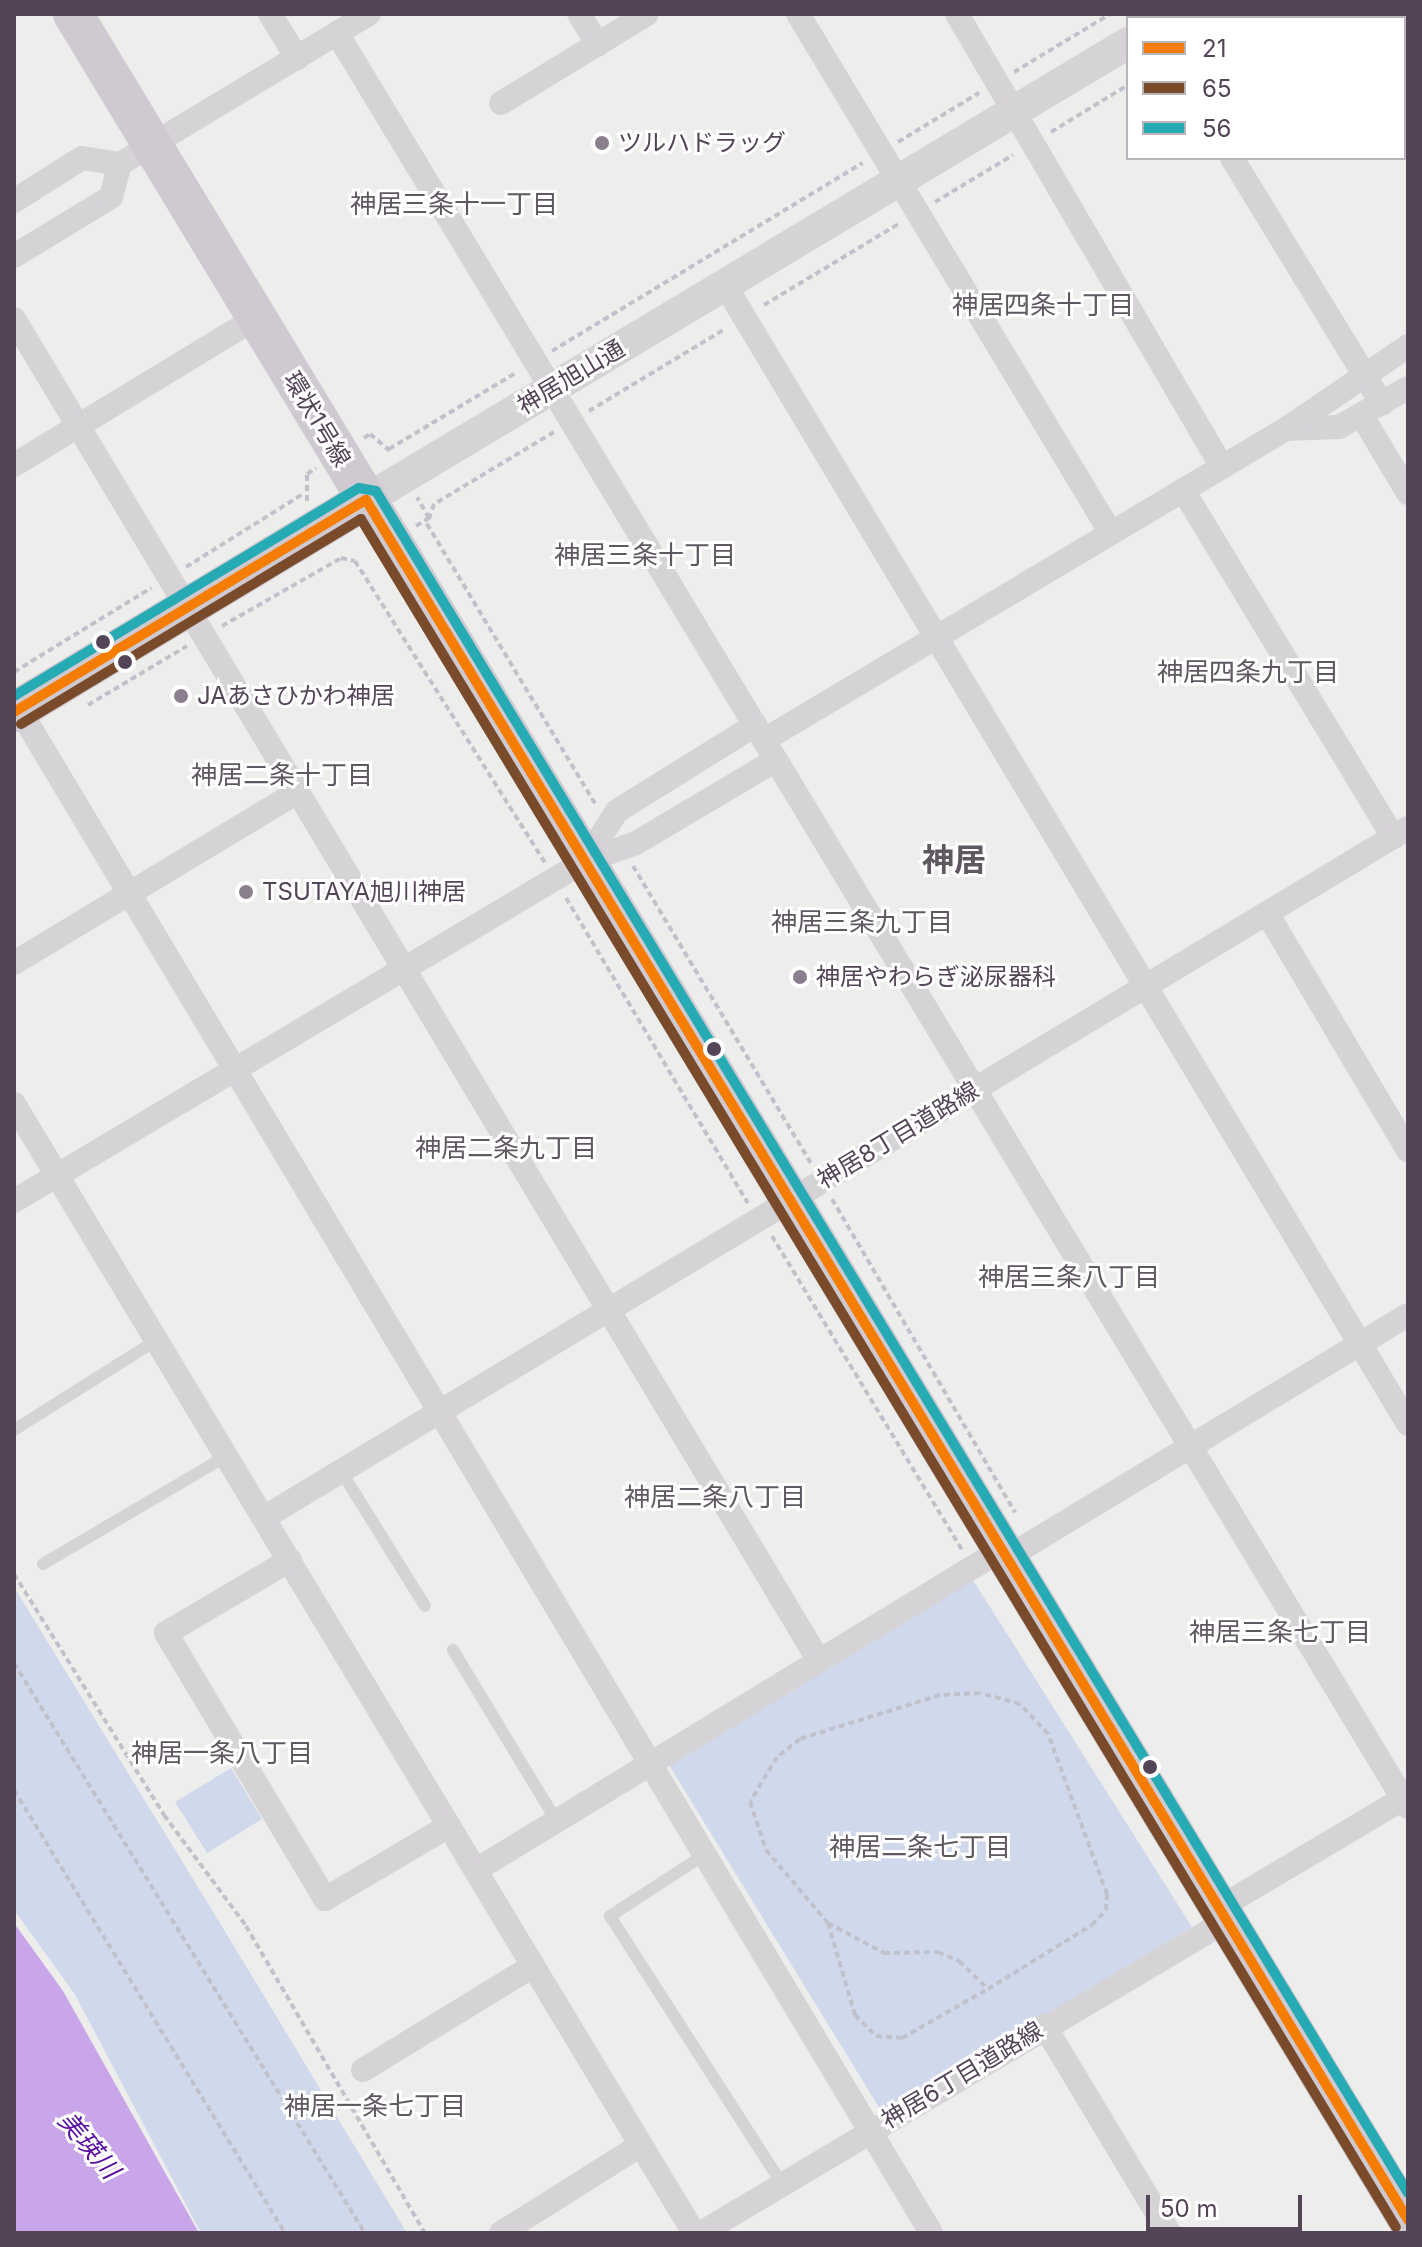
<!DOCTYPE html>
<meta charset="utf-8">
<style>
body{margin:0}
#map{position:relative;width:1422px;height:2247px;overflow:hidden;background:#ededec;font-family:Inter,"Noto Sans JP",sans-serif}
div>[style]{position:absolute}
.green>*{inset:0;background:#d0d9ec}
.water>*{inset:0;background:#c9a6e9}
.path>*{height:4px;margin-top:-2px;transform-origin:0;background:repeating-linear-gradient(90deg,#c1c1cc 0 6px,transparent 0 10px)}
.service>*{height:12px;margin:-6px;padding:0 6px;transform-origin:6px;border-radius:6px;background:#d6d3d7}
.minor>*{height:24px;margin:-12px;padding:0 12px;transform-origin:12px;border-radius:12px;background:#d6d3d7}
.tertiary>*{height:32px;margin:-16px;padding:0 16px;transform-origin:16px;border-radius:16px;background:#d6d3d7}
.primary>*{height:40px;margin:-20px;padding:0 20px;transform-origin:20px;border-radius:20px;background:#cfc9d1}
.bus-1>*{height:10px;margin:-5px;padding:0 5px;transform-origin:5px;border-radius:5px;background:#f67d04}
.bus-2>*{height:10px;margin:-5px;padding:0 5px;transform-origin:5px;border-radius:5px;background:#7a4b2a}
.bus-3>*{height:10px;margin:-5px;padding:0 5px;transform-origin:5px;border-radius:5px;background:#26abb4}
.dots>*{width:22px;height:22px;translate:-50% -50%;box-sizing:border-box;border:4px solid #fff;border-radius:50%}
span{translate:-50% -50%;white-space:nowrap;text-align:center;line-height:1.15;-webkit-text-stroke:6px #fff;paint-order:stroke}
.poi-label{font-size:24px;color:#544458}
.left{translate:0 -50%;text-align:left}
.street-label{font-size:24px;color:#544458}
.neighbourhood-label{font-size:26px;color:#5f5860}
.water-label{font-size:26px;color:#5a10a0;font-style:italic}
.district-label{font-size:32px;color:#5f5860;font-weight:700}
.frame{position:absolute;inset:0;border:16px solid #544458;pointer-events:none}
.legend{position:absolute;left:1126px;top:16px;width:280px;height:144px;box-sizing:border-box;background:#fff;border:2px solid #bbb4bc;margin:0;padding:10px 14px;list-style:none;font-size:24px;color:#544458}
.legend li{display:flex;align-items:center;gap:16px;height:40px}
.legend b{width:40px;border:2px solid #bbb4bc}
.scale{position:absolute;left:1146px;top:2195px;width:156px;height:36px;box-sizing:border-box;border:4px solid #544458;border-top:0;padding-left:10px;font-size:24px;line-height:28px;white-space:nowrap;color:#544458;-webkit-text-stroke:6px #fff;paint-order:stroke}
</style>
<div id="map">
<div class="green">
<div style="clip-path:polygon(973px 1580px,1192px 1927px,883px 2114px,669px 1765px)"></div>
<div style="clip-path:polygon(14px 1587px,220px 1923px,407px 2233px,201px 2233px,74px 1993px,14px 1910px)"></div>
<div style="clip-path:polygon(231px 1768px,262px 1819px,207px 1853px,175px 1802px)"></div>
</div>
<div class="water">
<div style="clip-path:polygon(14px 1923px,63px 1991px,199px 2233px,14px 2233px)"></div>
</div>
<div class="path">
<div style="left:1240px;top:18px;width:7px;rotate:-34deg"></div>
<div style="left:1014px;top:72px;width:112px;rotate:-31.1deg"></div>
<div style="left:1051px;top:132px;width:90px;rotate:-31.4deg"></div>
<div style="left:898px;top:142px;width:95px;rotate:-31.2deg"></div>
<div style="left:935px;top:202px;width:91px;rotate:-31.1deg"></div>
<div style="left:764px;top:305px;width:159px;rotate:-31.1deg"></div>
<div style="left:552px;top:351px;width:363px;rotate:-31.2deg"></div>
<div style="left:589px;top:411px;width:159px;rotate:-31.1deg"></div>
<div style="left:554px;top:432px;width:140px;rotate:149deg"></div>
<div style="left:434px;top:504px;width:21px;rotate:109deg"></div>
<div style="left:427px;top:524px;width:327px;rotate:59deg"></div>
<div style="left:364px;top:438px;width:7px;rotate:-34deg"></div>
<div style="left:370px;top:434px;width:26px;rotate:40deg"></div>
<div style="left:389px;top:449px;width:149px;rotate:-31deg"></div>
<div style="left:307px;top:501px;width:27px;rotate:-90deg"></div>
<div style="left:307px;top:474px;width:11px;rotate:-34deg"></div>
<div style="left:416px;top:526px;width:15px;rotate:-32deg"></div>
<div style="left:429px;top:518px;width:24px;rotate:-120deg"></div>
<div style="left:186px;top:567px;width:138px;rotate:-32deg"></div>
<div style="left:222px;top:626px;width:137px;rotate:-29.7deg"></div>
<div style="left:341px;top:558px;width:14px;rotate:12deg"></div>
<div style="left:355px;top:561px;width:357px;rotate:57.8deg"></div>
<div style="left:14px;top:672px;width:161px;rotate:-31.5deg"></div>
<div style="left:88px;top:705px;width:115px;rotate:-30.8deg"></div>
<div style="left:633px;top:866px;width:347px;rotate:59.1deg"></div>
<div style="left:566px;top:898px;width:355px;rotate:59.2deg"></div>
<div style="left:832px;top:1199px;width:363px;rotate:59.7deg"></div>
<div style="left:772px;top:1236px;width:367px;rotate:58.8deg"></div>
<div style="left:14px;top:1574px;width:284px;rotate:58.1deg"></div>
<div style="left:164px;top:1815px;width:138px;rotate:53.5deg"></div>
<div style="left:246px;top:1926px;width:355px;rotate:59.8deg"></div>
<div style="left:14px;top:1663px;width:669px;rotate:58.38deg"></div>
<div style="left:14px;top:1790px;width:519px;rotate:58.54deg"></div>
<div style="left:828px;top:1923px;width:96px;rotate:73.6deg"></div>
<div style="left:855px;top:2015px;width:30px;rotate:45deg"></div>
<div style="left:876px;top:2036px;width:26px;rotate:4deg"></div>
<div style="left:902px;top:2038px;width:99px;rotate:-29.7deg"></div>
<div style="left:988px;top:1989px;width:122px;rotate:-31.6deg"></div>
<div style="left:1092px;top:1925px;width:21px;rotate:-47deg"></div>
<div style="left:1106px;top:1910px;width:16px;rotate:-86deg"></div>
<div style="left:1107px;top:1894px;width:171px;rotate:-110.2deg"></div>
<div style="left:1048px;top:1734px;width:41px;rotate:-133deg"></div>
<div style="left:1020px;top:1704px;width:41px;rotate:-164.6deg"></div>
<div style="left:980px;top:1693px;width:40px;rotate:177.1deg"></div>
<div style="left:940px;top:1695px;width:147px;rotate:162.6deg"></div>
<div style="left:800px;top:1739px;width:29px;rotate:142deg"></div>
<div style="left:777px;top:1757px;width:52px;rotate:121deg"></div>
<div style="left:750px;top:1802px;width:51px;rotate:71.6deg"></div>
<div style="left:766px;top:1850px;width:96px;rotate:49.7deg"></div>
<div style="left:828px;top:1923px;width:64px;rotate:28.2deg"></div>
<div style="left:884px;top:1953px;width:54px;rotate:-1.1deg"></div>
<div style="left:938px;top:1952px;width:23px;rotate:23deg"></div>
<div style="left:959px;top:1961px;width:40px;rotate:44deg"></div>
</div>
<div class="service">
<div style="left:14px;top:1430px;width:169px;rotate:-32.2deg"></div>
<div style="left:341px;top:1471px;width:159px;rotate:58.1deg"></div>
<div style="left:43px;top:1564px;width:215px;rotate:-30.5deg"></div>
<div style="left:453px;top:1650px;width:199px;rotate:58.8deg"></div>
<div style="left:704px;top:1855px;width:112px;rotate:147deg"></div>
<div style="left:610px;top:1916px;width:318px;rotate:57.3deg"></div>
</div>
<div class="minor">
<div style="left:270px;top:14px;width:52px;rotate:58.5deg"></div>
<div style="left:579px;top:14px;width:36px;rotate:58deg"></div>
<div style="left:798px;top:14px;width:606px;rotate:58.91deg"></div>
<div style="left:957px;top:14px;width:525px;rotate:59.67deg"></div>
<div style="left:1404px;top:21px;width:8px;rotate:60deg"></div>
<div style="left:337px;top:33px;width:2072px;rotate:58.88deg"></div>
<div style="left:501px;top:103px;width:171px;rotate:-31.4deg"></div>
<div style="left:1232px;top:158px;width:288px;rotate:58.6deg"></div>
<div style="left:14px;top:201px;width:80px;rotate:-32.3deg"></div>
<div style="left:82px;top:158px;width:38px;rotate:9deg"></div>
<div style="left:120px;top:164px;width:291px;rotate:-31.1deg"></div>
<div style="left:14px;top:256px;width:114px;rotate:-31.3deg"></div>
<div style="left:111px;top:197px;width:34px;rotate:-75deg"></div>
<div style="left:725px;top:285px;width:1328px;rotate:59.05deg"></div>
<div style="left:14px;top:319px;width:1563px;rotate:59.04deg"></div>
<div style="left:1362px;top:416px;width:90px;rotate:59.1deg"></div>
<div style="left:1286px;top:429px;width:53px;rotate:-2.2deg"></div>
<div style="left:1339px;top:427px;width:79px;rotate:-29.5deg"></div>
<div style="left:14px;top:465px;width:283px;rotate:-31.3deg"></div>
<div style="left:1183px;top:490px;width:406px;rotate:58.8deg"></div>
<div style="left:19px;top:709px;width:1776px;rotate:59.1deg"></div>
<div style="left:764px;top:740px;width:608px;rotate:-30.79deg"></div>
<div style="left:1286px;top:429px;width:148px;rotate:-34.2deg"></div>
<div style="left:585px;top:861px;width:59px;rotate:-57.4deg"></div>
<div style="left:617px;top:811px;width:163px;rotate:-31.9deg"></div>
<div style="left:1267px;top:913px;width:276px;rotate:59.3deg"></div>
<div style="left:14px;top:963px;width:329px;rotate:-31.1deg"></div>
<div style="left:14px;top:1104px;width:1318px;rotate:58.94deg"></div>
<div style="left:14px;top:1201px;width:665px;rotate:-30.77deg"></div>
<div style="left:585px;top:861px;width:54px;rotate:-19.4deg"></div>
<div style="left:636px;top:843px;width:163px;rotate:-30.7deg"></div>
<div style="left:265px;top:1517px;width:1335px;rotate:-31.08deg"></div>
<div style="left:290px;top:1560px;width:144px;rotate:149.5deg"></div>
<div style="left:166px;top:1633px;width:310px;rotate:59.1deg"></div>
<div style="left:325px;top:1899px;width:144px;rotate:-30.5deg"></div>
<div style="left:1003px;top:1560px;width:473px;rotate:-31.2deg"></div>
<div style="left:476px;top:1870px;width:611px;rotate:-31.35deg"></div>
<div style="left:1219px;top:1908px;width:220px;rotate:-30.7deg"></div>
<div style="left:1044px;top:2025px;width:243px;rotate:59deg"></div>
<div style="left:363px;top:2070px;width:199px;rotate:-31.5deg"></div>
<div style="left:501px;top:2233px;width:165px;rotate:-32.2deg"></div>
<div style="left:701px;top:2233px;width:611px;rotate:-30.72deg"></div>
</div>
<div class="tertiary">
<div style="left:1169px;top:18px;width:8px;rotate:-30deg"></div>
<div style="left:366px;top:500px;width:889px;rotate:-30.95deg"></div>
</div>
<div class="primary">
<div style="left:73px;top:14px;width:2578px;rotate:58.82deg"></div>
<div style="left:14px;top:712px;width:411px;rotate:-31.1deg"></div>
</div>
<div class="bus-1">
<div style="left:14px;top:712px;width:411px;rotate:-31.1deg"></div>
<div style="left:366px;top:500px;width:2011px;rotate:58.79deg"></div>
</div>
<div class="bus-2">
<div style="left:21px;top:724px;width:397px;rotate:-31.1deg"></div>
<div style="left:361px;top:519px;width:1997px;rotate:58.79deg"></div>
</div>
<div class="bus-3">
<div style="left:14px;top:696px;width:403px;rotate:-31.1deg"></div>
<div style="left:359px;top:488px;width:17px;rotate:10deg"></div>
<div style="left:376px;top:491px;width:1990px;rotate:58.77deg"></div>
</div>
<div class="dots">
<div style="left:602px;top:143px;background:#8a7f8c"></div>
<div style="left:103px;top:642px;background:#544458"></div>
<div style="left:125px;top:662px;background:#544458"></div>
<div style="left:181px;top:696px;background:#8a7f8c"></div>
<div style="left:246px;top:892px;background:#8a7f8c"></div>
<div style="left:800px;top:977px;background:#8a7f8c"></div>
<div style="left:714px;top:1049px;background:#544458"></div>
<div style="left:1150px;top:1767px;background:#544458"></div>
</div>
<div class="poi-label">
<span class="left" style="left:618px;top:143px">ツルハドラッグ</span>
<span class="left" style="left:197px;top:696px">JAあさひかわ神居</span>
<span class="left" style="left:262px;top:892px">TSUTAYA旭川神居</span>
<span class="left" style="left:816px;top:977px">神居やわらぎ泌尿器科</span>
</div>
<div class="street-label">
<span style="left:571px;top:377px;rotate:-31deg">神居旭山通</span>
<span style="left:317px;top:419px;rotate:59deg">環状1号線</span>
<span style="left:898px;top:1135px;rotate:-31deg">神居8丁目道路線</span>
<span style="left:962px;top:2075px;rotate:-31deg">神居6丁目道路線</span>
</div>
<div class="neighbourhood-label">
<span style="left:454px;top:204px">神居三条十一丁目</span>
<span style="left:1043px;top:305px">神居四条十丁目</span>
<span style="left:645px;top:555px">神居三条十丁目</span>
<span style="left:1248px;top:672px">神居四条九丁目</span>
<span style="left:282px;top:775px">神居二条十丁目</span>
<span style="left:862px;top:922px">神居三条九丁目</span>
<span style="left:506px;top:1148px">神居二条九丁目</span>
<span style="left:1069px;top:1277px">神居三条八丁目</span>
<span style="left:715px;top:1497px">神居二条八丁目</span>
<span style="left:1280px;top:1632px">神居三条七丁目</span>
<span style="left:222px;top:1753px">神居一条八丁目</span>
<span style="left:920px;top:1847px">神居二条七丁目</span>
<span style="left:375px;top:2106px">神居一条七丁目</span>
</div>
<div class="water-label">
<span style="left:89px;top:2145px;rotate:50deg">美瑛川</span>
</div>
<div class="district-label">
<span style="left:954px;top:860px">神居</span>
</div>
<div class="frame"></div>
<ul class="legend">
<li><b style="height:10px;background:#f67d04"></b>21</li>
<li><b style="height:10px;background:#7a4b2a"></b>65</li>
<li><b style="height:10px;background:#26abb4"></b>56</li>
</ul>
<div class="scale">50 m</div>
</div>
